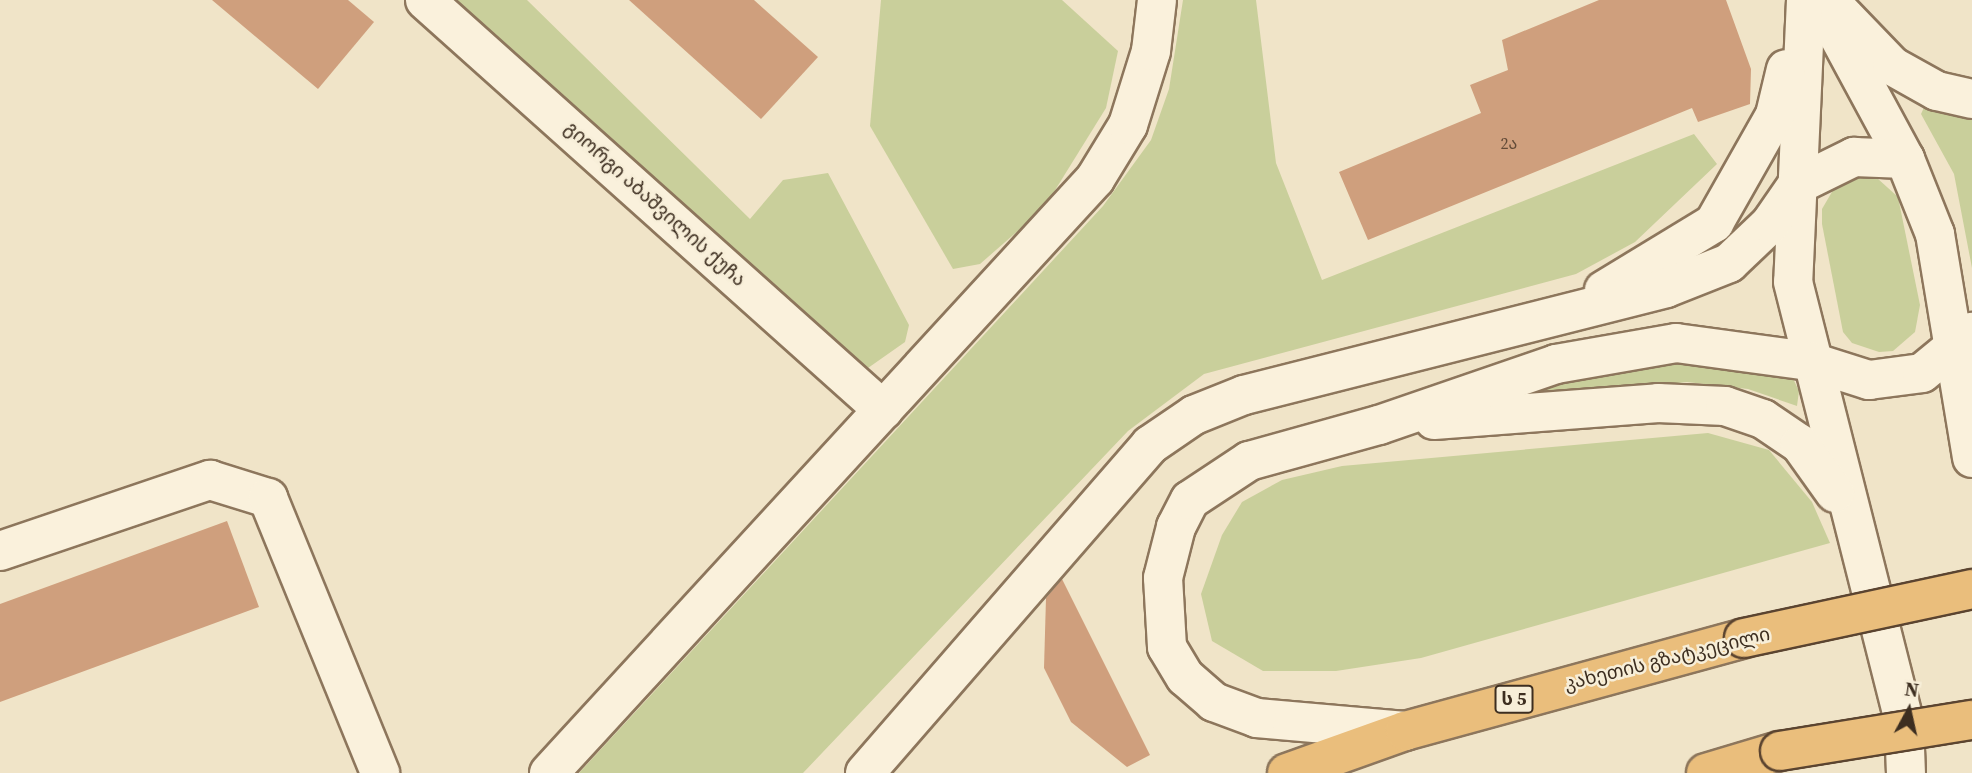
<!DOCTYPE html>
<meta charset="utf-8">
<style>
body{margin:0}
#map{position:relative;width:1972px;height:773px;overflow:hidden;background:#f0e4c8;font-family:"Source Serif 4","Noto Sans Georgian",serif}
div>[style]{position:absolute}
.green>*{inset:0;background:#c9cf9b}
.building>*{inset:0;background:#cf9f7d}
.roads{filter:drop-shadow(2px 0 #8d765c) drop-shadow(-2px 0 #8d765c) drop-shadow(0 2px #8d765c) drop-shadow(0 -2px #8d765c)}
.minor>*{height:38px;margin:-19px;padding:0 19px;transform-origin:19px;border-radius:19px;background:#faf1dc}
.secondary>*{height:38px;margin:-19px;padding:0 19px;transform-origin:19px;border-radius:19px;background:#faf1dc}
.trunk>*{height:38px;margin:-19px;padding:0 19px;transform-origin:19px;border-radius:19px;background:#eabe7c}
.bridges{filter:drop-shadow(2px 0 #5b4430) drop-shadow(-2px 0 #5b4430) drop-shadow(0 2px #5b4430) drop-shadow(0 -2px #5b4430)}
.trunk-bridge>*{height:38px;margin:-19px;padding:0 19px;transform-origin:19px;border-radius:19px;background:#eabe7c}
span{translate:-50% -50%;white-space:nowrap;text-align:center;line-height:1.15;-webkit-text-stroke:5px #f7eed8;paint-order:stroke}
.number-label{font-size:16px;color:#624a37}
.number-label span{-webkit-text-stroke-width:0}
.shield-label span{padding:2px 5px;background:#f7eed8;border:2px solid;border-radius:5px;-webkit-text-stroke-width:0}
.shield-label{font-size:18px;color:#3d2e20;font-weight:700}
.street-label{font-size:19px;color:#3d2e20}
.north{position:absolute;left:1874px;top:675px;width:70px;height:70px;-webkit-text-stroke:5px #f7eed8;paint-order:stroke;rotate:8deg;font-size:19px;font-weight:700;line-height:28px;text-align:center;color:#3d2e20}
.north::after{content:'';display:block;margin:auto;width:24px;height:32px;background:#3d2e20;clip-path:polygon(50% 0,100% 100%,50% 72%,0 100%)}
</style>
<div id="map">
<div class="green">
<div style="clip-path:polygon(449px 0,527px 0,750px 219px,783px 180px,828px 173px,909px 325px,905px 342px,868px 368px)"></div>
<div style="clip-path:polygon(881px 0,1062px 0,1118px 51px,1106px 108px,1044px 208px,980px 264px,953px 269px,870px 126px)"></div>
<div style="clip-path:polygon(1183px 0,1256px 0,1276px 163px,1322px 280px,1694px 134px,1717px 164px,1635px 242px,1576px 274px,1204px 374px,1128px 431px,803px 773px,579px 773px,1103px 206px,1151px 140px,1169px 89px)"></div>
<div style="clip-path:polygon(1927px 101px,1972px 118px,1972px 268px,1954px 174px,1921px 114px)"></div>
<div style="clip-path:polygon(1863px 176px,1877px 178px,1898px 197px,1920px 305px,1915px 332px,1893px 351px,1879px 352px,1852px 343px,1843px 332px,1822px 224px,1822px 209px,1836px 185px)"></div>
<div style="clip-path:polygon(1661px 353px,1786px 364px,1799px 391px,1797px 406px,1748px 389px,1687px 382px,1468px 406px)"></div>
<div style="clip-path:polygon(1708px 433px,1769px 450px,1812px 502px,1830px 543px,1421px 658px,1336px 671px,1263px 671px,1212px 641px,1201px 594px,1222px 535px,1242px 502px,1282px 480px,1342px 466px)"></div>
</div>
<div class="building">
<div style="clip-path:polygon(212px 0,348px 0,374px 22px,318px 89px)"></div>
<div style="clip-path:polygon(629px 0,754px 0,818px 57px,761px 119px)"></div>
<div style="clip-path:polygon(1599px 0,1726px 0,1751px 69px,1750px 104px,1698px 122px,1692px 108px,1368px 240px,1339px 172px,1481px 113px,1470px 85px,1508px 70px,1502px 40px)"></div>
<div style="clip-path:polygon(227px 521px,259px 607px,0 702px,0 604px)"></div>
<div style="clip-path:polygon(1062px 579px,1150px 755px,1127px 767px,1071px 722px,1044px 668px,1046px 598px)"></div>
</div>
<div class="roads">
<div class="minor">
<div style="left:425px;top:0;width:615px;rotate:41.83deg"></div>
<div style="left:0;top:551px;width:222px;rotate:-18.7deg"></div>
<div style="left:210px;top:480px;width:61px;rotate:17.2deg"></div>
<div style="left:268px;top:498px;width:297px;rotate:67.8deg"></div>
<div style="left:549px;top:773px;width:807px;rotate:-47.41deg"></div>
<div style="left:1095px;top:179px;width:63px;rotate:-58.6deg"></div>
<div style="left:1128px;top:125px;width:77px;rotate:-72.7deg"></div>
<div style="left:1151px;top:51px;width:51px;rotate:-83.3deg"></div>
</div>
<div class="secondary">
<div style="left:1806px;top:0;width:282px;rotate:92.6deg"></div>
<div style="left:1793px;top:282px;width:454px;rotate:75.8deg"></div>
<div style="left:1904px;top:722px;width:51px;rotate:87.8deg"></div>
<div style="left:1819px;top:0;width:181px;rotate:61.6deg"></div>
<div style="left:1905px;top:159px;width:81px;rotate:68.2deg"></div>
<div style="left:1935px;top:234px;width:227px;rotate:80.6deg"></div>
<div style="left:1840px;top:12px;width:75px;rotate:46.1deg"></div>
<div style="left:1892px;top:66px;width:51px;rotate:29.1deg"></div>
<div style="left:1937px;top:91px;width:36px;rotate:13deg"></div>
<div style="left:1604px;top:290px;width:129px;rotate:-31.3deg"></div>
<div style="left:1714px;top:223px;width:124px;rotate:-60.5deg"></div>
<div style="left:1775px;top:115px;width:47px;rotate:-76.6deg"></div>
<div style="left:1434px;top:420px;width:225px;rotate:-4.3deg"></div>
<div style="left:1658px;top:403px;width:67px;rotate:2.6deg"></div>
<div style="left:1725px;top:406px;width:40px;rotate:18.9deg"></div>
<div style="left:1763px;top:419px;width:45px;rotate:34deg"></div>
<div style="left:1800px;top:444px;width:60px;rotate:54.5deg"></div>
<div style="left:1405px;top:731px;width:149px;rotate:-175deg"></div>
<div style="left:1257px;top:718px;width:46px;rotate:-159.6deg"></div>
<div style="left:1214px;top:702px;width:38px;rotate:-139deg"></div>
<div style="left:1185px;top:677px;width:35px;rotate:-121deg"></div>
<div style="left:1167px;top:647px;width:69px;rotate:-93.3deg"></div>
<div style="left:1163px;top:578px;width:53px;rotate:-75.7deg"></div>
<div style="left:1176px;top:527px;width:30px;rotate:-63deg"></div>
<div style="left:1190px;top:500px;width:71px;rotate:-33.5deg"></div>
<div style="left:1249px;top:461px;width:135px;rotate:-15.5deg"></div>
<div style="left:1379px;top:425px;width:187px;rotate:-19deg"></div>
<div style="left:1556px;top:364px;width:122px;rotate:-9.9deg"></div>
<div style="left:1676px;top:343px;width:134px;rotate:7.7deg"></div>
<div style="left:1809px;top:361px;width:63px;rotate:17.6deg"></div>
<div style="left:1869px;top:380px;width:53px;rotate:-7.5deg"></div>
<div style="left:1922px;top:373px;width:65px;rotate:-39.4deg"></div>
<div style="left:865px;top:773px;width:435px;rotate:-49deg"></div>
<div style="left:1150px;top:445px;width:53px;rotate:-34.3deg"></div>
<div style="left:1194px;top:415px;width:54px;rotate:-21.8deg"></div>
<div style="left:1244px;top:395px;width:435px;rotate:-14.2deg"></div>
<div style="left:1666px;top:288px;width:68px;rotate:-21.6deg"></div>
<div style="left:1729px;top:263px;width:57px;rotate:-43.6deg"></div>
<div style="left:1770px;top:224px;width:47px;rotate:-55.3deg"></div>
<div style="left:1797px;top:185px;width:64px;rotate:-26.2deg"></div>
<div style="left:1854px;top:157px;width:51px;rotate:2.2deg"></div>
</div>
<div class="trunk">
<div style="left:1287px;top:773px;width:125px;rotate:-19.6deg"></div>
<div style="left:1405px;top:731px;width:352px;rotate:-15.3deg"></div>
<div style="left:1706px;top:773px;width:77px;rotate:-16.6deg"></div>
</div>
</div>
<div class="bridges">
<div class="trunk-bridge">
<div style="left:1744px;top:638px;width:233px;rotate:-12.1deg"></div>
<div style="left:1780px;top:751px;width:194px;rotate:-9.2deg"></div>
</div>
</div>
<div class="number-label">
<span style="left:1509px;top:143px">2ა</span>
</div>
<div class="shield-label">
<span style="left:1514px;top:699px">ს 5</span>
</div>
<div class="street-label">
<span style="left:655px;top:204px;rotate:42deg">გიორგი აბაშვილის ქუჩა</span>
<span style="left:1667px;top:659px;rotate:-14deg">კახეთის გზატკეცილი</span>
</div>
<div class="north">N</div>
</div>
